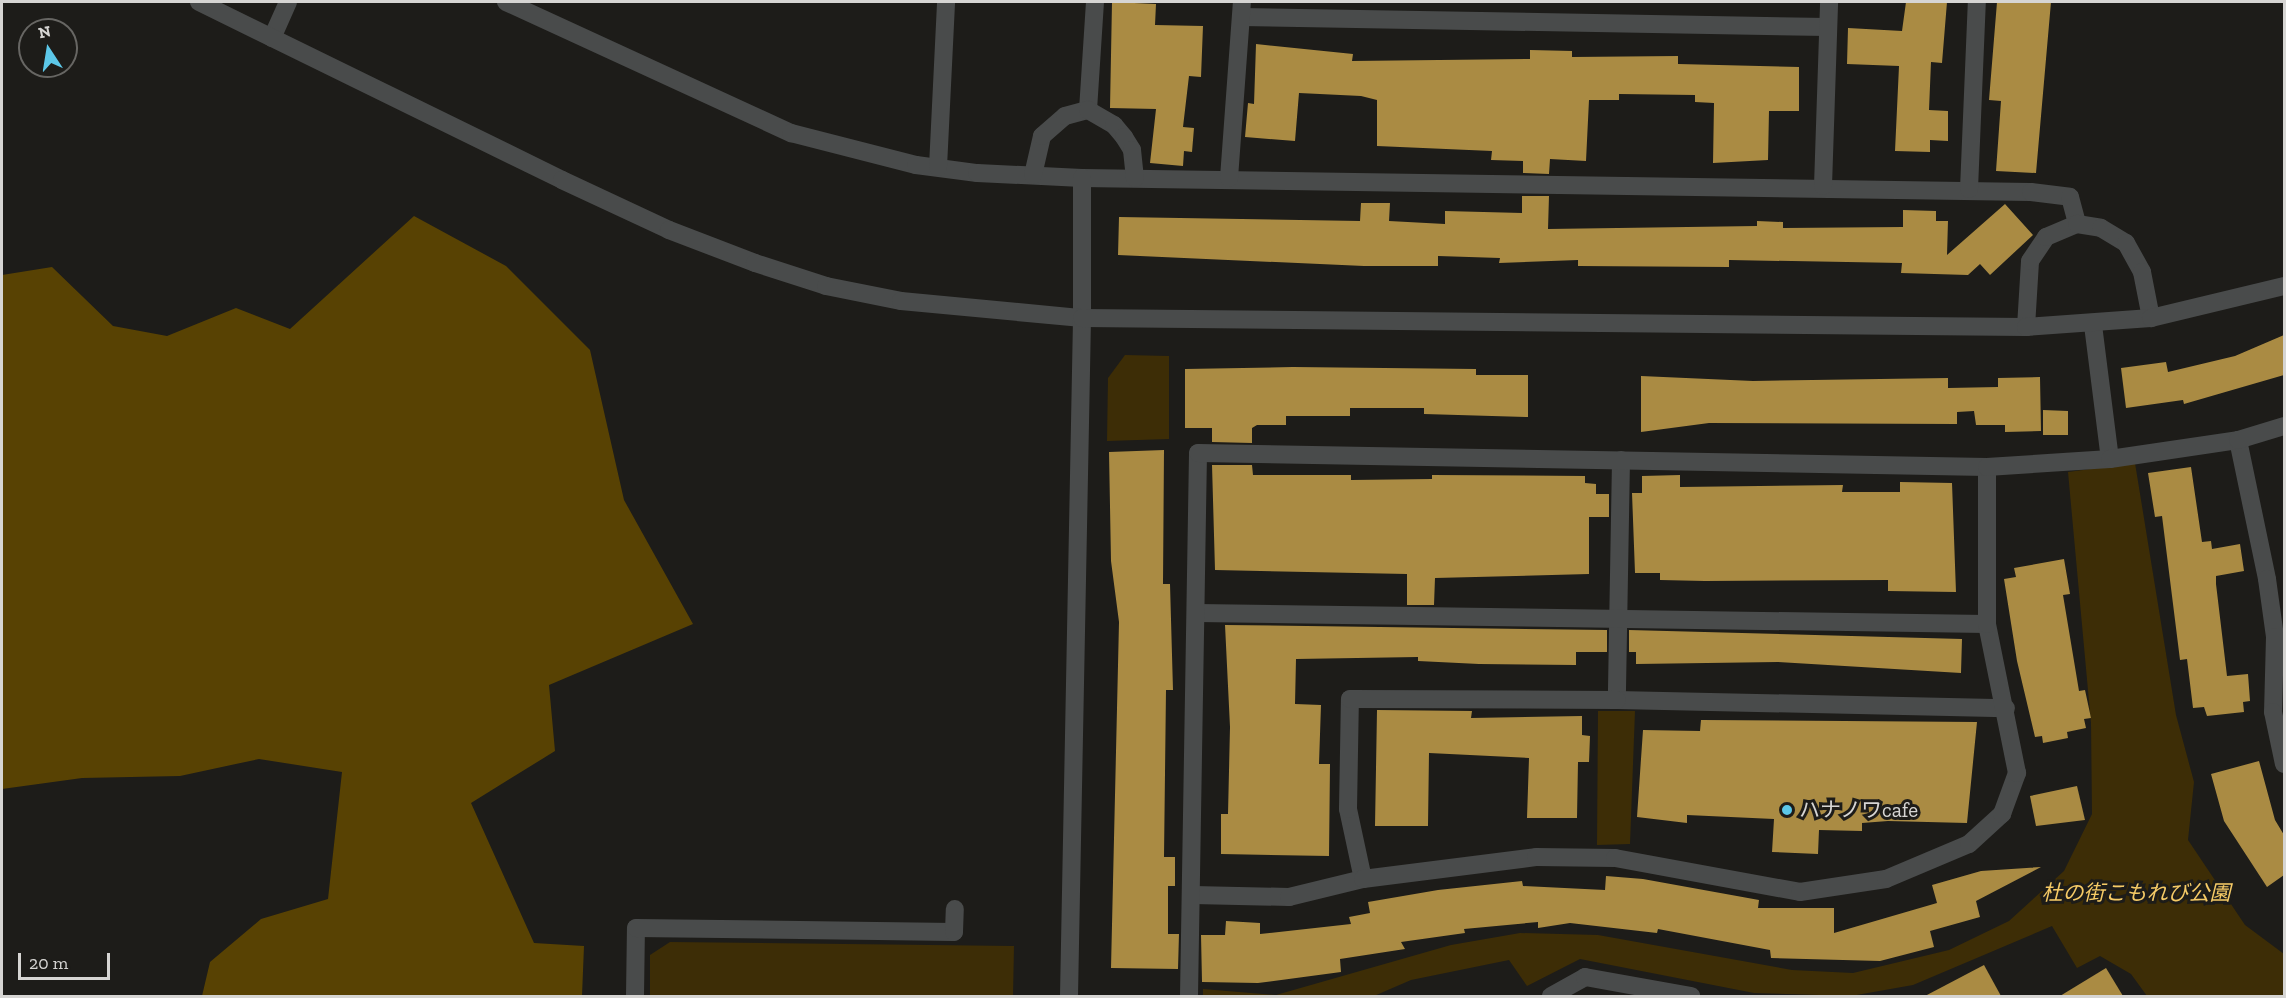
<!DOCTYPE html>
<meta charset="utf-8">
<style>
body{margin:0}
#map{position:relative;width:2286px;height:998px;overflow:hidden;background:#1d1c19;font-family:"Zilla Slab","Noto Sans JP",serif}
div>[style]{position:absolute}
.green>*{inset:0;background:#3d2d06}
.forest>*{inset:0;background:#584203}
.building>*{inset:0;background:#aa8b43}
.minor>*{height:18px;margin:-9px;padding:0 9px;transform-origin:9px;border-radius:9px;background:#494b4b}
.tertiary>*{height:18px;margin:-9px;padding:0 9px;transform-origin:9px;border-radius:9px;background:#494b4b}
.dots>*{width:16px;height:16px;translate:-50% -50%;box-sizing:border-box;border:3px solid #1d1c19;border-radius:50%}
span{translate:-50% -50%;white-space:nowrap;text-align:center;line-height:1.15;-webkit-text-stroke:6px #1d1c19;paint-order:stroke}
.poi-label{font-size:21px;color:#d6d5d3}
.left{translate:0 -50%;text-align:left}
.park-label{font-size:21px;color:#f5ca66;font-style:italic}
.frame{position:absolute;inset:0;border:3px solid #d6d5d3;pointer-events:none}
.north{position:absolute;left:18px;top:18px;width:60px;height:60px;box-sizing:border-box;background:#1d1c19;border:2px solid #676663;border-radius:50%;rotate:348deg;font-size:16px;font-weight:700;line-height:24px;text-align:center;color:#d6d5d3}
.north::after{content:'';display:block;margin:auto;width:21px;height:27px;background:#5cc7e8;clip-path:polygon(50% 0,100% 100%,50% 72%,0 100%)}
.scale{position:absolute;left:18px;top:953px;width:92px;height:27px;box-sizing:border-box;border:3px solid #d6d5d3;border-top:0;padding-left:8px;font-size:18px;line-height:21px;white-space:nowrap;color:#d6d5d3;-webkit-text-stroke:4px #1d1c19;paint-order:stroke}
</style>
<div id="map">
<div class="green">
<div style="clip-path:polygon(1125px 355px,1169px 356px,1169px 439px,1107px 441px,1108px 378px)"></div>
<div style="clip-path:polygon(2135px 463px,2176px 715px,2194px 782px,2188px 840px,2245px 925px,2284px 954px,2284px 996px,2147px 996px,2131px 974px,2100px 956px,2077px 968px,2052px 926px,1913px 985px,1851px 996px,1754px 993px,1580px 959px,1527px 986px,1509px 960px,1411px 980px,1374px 996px,1203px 996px,1203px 989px,1276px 995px,1451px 945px,1520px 933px,1598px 935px,1792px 970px,1853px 973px,1949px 950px,2009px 921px,2064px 871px,2092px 814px,2091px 723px,2068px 472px)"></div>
<div style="clip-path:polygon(1598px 711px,1635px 711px,1630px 844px,1597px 845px)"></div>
<div style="clip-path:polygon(670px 942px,1014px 946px,1013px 996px,650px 996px,650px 955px)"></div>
</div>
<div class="forest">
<div style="clip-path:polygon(414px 216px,506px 266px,590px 350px,624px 500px,693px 624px,549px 685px,555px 751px,471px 803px,534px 943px,584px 946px,582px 996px,202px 996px,210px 962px,261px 919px,328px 899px,342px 772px,259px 759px,180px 776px,82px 778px,2px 789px,2px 275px,52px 267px,113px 326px,167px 336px,236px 308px,290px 329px)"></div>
</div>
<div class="building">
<div style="clip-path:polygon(1112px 2px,1156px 4px,1155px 25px,1203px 26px,1201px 77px,1189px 76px,1183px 127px,1194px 128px,1192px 152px,1184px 151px,1183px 166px,1150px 163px,1156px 109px,1110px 108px)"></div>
<div style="clip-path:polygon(1906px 2px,1947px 2px,1942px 63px,1931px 62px,1929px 110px,1948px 111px,1948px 141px,1930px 140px,1930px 152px,1895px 151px,1899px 66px,1847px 64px,1848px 28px,1902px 31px)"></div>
<div style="clip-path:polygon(1997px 2px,2051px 2px,2036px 173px,1996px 171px,2001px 101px,1989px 100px)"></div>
<div style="clip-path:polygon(1256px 44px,1353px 54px,1352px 61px,1530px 59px,1530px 50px,1572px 51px,1572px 57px,1678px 56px,1678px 64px,1799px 67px,1799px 111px,1769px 111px,1768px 160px,1713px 163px,1714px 103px,1695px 102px,1695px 95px,1619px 94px,1619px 100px,1589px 100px,1586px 161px,1550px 159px,1549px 174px,1523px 173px,1523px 161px,1491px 160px,1492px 151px,1377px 146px,1377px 100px,1361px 96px,1299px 93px,1295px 141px,1245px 137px,1248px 103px,1254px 104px)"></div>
<div style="clip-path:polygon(1522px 196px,1549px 196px,1548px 229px,1757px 226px,1757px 221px,1783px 222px,1783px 228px,1903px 227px,1903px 210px,1936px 211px,1936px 221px,1948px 221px,1947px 255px,2005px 204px,2033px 235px,1990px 275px,1980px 264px,1968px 275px,1901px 273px,1902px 263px,1729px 260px,1729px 267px,1578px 266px,1578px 260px,1499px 263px,1500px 258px,1438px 256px,1438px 266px,1364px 266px,1118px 255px,1119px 217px,1360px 221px,1361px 203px,1390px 203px,1389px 221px,1445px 224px,1445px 211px,1522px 213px)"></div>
<div style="clip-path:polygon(2284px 335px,2284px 375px,2184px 404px,2183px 400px,2126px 408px,2121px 368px,2166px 362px,2168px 372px,2235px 356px)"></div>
<div style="clip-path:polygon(1293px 367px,1476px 369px,1476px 375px,1528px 375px,1528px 417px,1424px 414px,1424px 408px,1350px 408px,1350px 416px,1286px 416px,1286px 425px,1257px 425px,1252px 428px,1252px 443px,1212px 442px,1212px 428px,1185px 428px,1185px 369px)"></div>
<div style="clip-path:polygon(1641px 376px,1753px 381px,1948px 378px,1948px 388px,1998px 387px,1998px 378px,2040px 377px,2041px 431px,2005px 432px,2005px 425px,1976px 425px,1974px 411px,1957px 412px,1957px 424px,1709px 423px,1641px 432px)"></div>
<div style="clip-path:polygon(2043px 410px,2068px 411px,2068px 435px,2043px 435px)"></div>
<div style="clip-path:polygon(1164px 450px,1163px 584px,1170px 584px,1173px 690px,1166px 690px,1164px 857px,1175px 857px,1175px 886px,1168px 886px,1168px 934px,1179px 934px,1178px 969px,1111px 968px,1119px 622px,1111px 561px,1109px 452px)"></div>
<div style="clip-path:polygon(1212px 465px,1252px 465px,1253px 475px,1351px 475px,1351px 480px,1432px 479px,1432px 475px,1585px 476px,1585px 483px,1596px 484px,1596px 494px,1609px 494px,1609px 517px,1589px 517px,1589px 574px,1435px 578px,1434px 605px,1407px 605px,1407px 574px,1215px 570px)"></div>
<div style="clip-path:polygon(2191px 467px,2202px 542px,2211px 541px,2212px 549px,2240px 544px,2244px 571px,2216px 576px,2216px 584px,2227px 676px,2248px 674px,2250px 701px,2243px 702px,2244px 712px,2207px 716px,2204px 707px,2193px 708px,2187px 659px,2180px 660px,2162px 516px,2155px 517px,2148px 473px)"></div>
<div style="clip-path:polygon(1680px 475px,1680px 487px,1843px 485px,1842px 492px,1900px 492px,1900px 482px,1952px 483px,1956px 592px,1888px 591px,1888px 580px,1705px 581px,1660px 580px,1660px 573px,1635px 573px,1632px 493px,1642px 493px,1642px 476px)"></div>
<div style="clip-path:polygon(2064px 559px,2070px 594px,2063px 595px,2079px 691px,2085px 690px,2091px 718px,2084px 719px,2086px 728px,2067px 732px,2068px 738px,2043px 743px,2042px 736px,2035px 737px,2017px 661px,2004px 579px,2016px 577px,2014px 568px)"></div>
<div style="clip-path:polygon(1225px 625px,1607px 630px,1607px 652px,1576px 652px,1576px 665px,1479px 664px,1418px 661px,1418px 657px,1296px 659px,1295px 704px,1321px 705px,1319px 764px,1330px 764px,1329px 856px,1221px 854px,1221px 814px,1228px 814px,1230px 727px)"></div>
<div style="clip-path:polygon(1629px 630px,1962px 639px,1961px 673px,1778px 662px,1636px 664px,1636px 652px,1629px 652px)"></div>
<div style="clip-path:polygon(1377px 710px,1472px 711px,1471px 718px,1582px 716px,1582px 735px,1590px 736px,1589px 762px,1578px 762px,1577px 818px,1527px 818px,1529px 758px,1429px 753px,1428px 826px,1375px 826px)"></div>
<div style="clip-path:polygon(1701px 720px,1977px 722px,1967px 823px,1888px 821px,1862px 823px,1862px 831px,1819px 830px,1818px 854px,1772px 852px,1774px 819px,1687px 815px,1687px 823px,1637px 817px,1643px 730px,1700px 731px)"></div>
<div style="clip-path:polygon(2259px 761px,2275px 820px,2284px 835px,2284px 875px,2267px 887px,2224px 821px,2211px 774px)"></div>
<div style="clip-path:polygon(2077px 786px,2085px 820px,2036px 826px,2030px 796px)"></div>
<div style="clip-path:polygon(2041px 867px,1976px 901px,1980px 917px,1930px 931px,1934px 947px,1880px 961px,1771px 958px,1770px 950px,1658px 929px,1657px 933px,1570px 923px,1538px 928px,1538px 922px,1464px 929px,1465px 933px,1401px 942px,1405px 949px,1340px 959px,1341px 972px,1258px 983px,1202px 982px,1201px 935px,1225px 935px,1226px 921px,1260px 923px,1260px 934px,1351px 924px,1349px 917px,1370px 913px,1368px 902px,1438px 890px,1522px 881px,1523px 886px,1605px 890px,1606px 876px,1643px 879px,1759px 900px,1758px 908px,1834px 908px,1834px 933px,1937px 903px,1932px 885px,1981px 871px)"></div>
<div style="clip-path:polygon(1984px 965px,2001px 996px,1925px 996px)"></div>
<div style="clip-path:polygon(2106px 968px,2123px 996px,2060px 996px)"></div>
</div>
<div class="minor">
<div style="left:506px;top:2px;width:314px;rotate:24.7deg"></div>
<div style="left:791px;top:133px;width:129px;rotate:14.4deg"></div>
<div style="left:916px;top:165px;width:62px;rotate:7.5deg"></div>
<div style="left:977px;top:173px;width:105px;rotate:2.7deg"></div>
<div style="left:1082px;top:178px;width:949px;rotate:0.85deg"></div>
<div style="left:2031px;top:192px;width:39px;rotate:7deg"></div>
<div style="left:2070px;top:197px;width:28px;rotate:75deg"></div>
<div style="left:1241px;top:17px;width:586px;rotate:0.98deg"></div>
<div style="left:272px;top:38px;width:39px;rotate:-66deg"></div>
<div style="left:1088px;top:110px;width:108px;rotate:-86.3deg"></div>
<div style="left:938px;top:167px;width:165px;rotate:-87.2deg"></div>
<div style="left:1033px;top:175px;width:40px;rotate:-77deg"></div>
<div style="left:1042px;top:136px;width:30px;rotate:-41deg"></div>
<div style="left:1065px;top:116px;width:24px;rotate:-15deg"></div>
<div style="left:1088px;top:110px;width:30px;rotate:30deg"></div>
<div style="left:1114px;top:125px;width:16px;rotate:50deg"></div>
<div style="left:1124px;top:137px;width:15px;rotate:58deg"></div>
<div style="left:1132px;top:150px;width:28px;rotate:84deg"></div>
<div style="left:1229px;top:178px;width:176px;rotate:-85.8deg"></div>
<div style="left:1823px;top:186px;width:184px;rotate:-88.1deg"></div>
<div style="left:1969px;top:189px;width:187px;rotate:-87.6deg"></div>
<div style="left:1082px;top:318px;width:140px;rotate:-90deg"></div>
<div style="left:2093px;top:325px;width:135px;rotate:82.8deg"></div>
<div style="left:2026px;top:327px;width:66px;rotate:-86.5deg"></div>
<div style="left:2030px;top:261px;width:29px;rotate:-56deg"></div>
<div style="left:2046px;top:237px;width:34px;rotate:-23deg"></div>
<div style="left:2077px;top:224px;width:24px;rotate:9deg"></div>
<div style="left:2101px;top:228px;width:29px;rotate:31deg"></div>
<div style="left:2126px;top:243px;width:33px;rotate:61deg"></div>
<div style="left:2142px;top:272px;width:47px;rotate:78.9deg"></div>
<div style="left:2238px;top:440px;width:142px;rotate:78.2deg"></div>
<div style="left:2267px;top:579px;width:59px;rotate:82.1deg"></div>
<div style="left:2275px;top:637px;width:75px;rotate:91.5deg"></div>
<div style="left:2273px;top:712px;width:53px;rotate:78.1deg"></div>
<div style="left:1621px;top:460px;width:240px;rotate:91deg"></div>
<div style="left:1617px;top:700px;width:389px;rotate:1.2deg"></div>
<div style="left:1197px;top:613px;width:790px;rotate:0.8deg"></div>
<div style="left:1363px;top:879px;width:72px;rotate:-102.1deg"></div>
<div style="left:1348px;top:809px;width:110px;rotate:-89deg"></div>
<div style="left:1350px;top:699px;width:267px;rotate:0.2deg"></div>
<div style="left:1193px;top:895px;width:96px;rotate:1.2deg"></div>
<div style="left:1289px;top:897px;width:76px;rotate:-13.7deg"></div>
<div style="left:1363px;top:879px;width:174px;rotate:-7.2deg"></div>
<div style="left:1536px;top:857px;width:79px;rotate:0.7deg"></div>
<div style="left:1615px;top:858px;width:188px;rotate:10.4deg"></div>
<div style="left:1800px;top:892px;width:87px;rotate:-8.6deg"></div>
<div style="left:1886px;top:879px;width:90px;rotate:-22.9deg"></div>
<div style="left:1969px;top:844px;width:45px;rotate:-42.3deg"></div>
<div style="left:2002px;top:814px;width:44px;rotate:-69.9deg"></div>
<div style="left:2017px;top:773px;width:152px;rotate:-101.4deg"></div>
<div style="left:1987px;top:624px;width:157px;rotate:-90deg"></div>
<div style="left:635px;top:996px;width:68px;rotate:-89.2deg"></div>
<div style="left:636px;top:928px;width:318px;rotate:0.7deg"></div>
<div style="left:954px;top:932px;width:23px;rotate:-88deg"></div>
<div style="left:1189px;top:996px;width:543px;rotate:-89.05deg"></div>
<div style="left:1198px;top:453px;width:789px;rotate:1.02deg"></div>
<div style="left:1987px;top:467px;width:123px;rotate:-3.7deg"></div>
<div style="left:2110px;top:459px;width:129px;rotate:-8.4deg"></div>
<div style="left:2238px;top:440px;width:48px;rotate:-16.9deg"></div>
<div style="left:1551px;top:996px;width:39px;rotate:-29deg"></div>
<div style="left:1585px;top:977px;width:108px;rotate:10.2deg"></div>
</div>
<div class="tertiary">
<div style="left:199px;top:2px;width:404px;rotate:26.1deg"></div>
<div style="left:562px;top:180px;width:118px;rotate:25deg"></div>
<div style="left:669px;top:230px;width:92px;rotate:21deg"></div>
<div style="left:755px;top:263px;width:75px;rotate:17.9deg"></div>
<div style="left:826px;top:286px;width:76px;rotate:11.3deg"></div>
<div style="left:901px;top:301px;width:182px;rotate:5.4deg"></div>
<div style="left:1069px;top:996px;width:678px;rotate:-88.9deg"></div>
<div style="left:1082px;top:318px;width:944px;rotate:0.55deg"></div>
<div style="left:2026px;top:327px;width:125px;rotate:-4.1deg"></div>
<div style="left:2151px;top:318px;width:137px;rotate:-13.5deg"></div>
</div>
<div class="dots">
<div style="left:1787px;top:810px;background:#5cc7e8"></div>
</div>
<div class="poi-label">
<span class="left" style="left:1799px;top:810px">ハナノワcafe</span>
</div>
<div class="park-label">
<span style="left:2136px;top:893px">杜の街こもれび公園</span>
</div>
<div class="frame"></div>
<div class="north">N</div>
<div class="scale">20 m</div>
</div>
